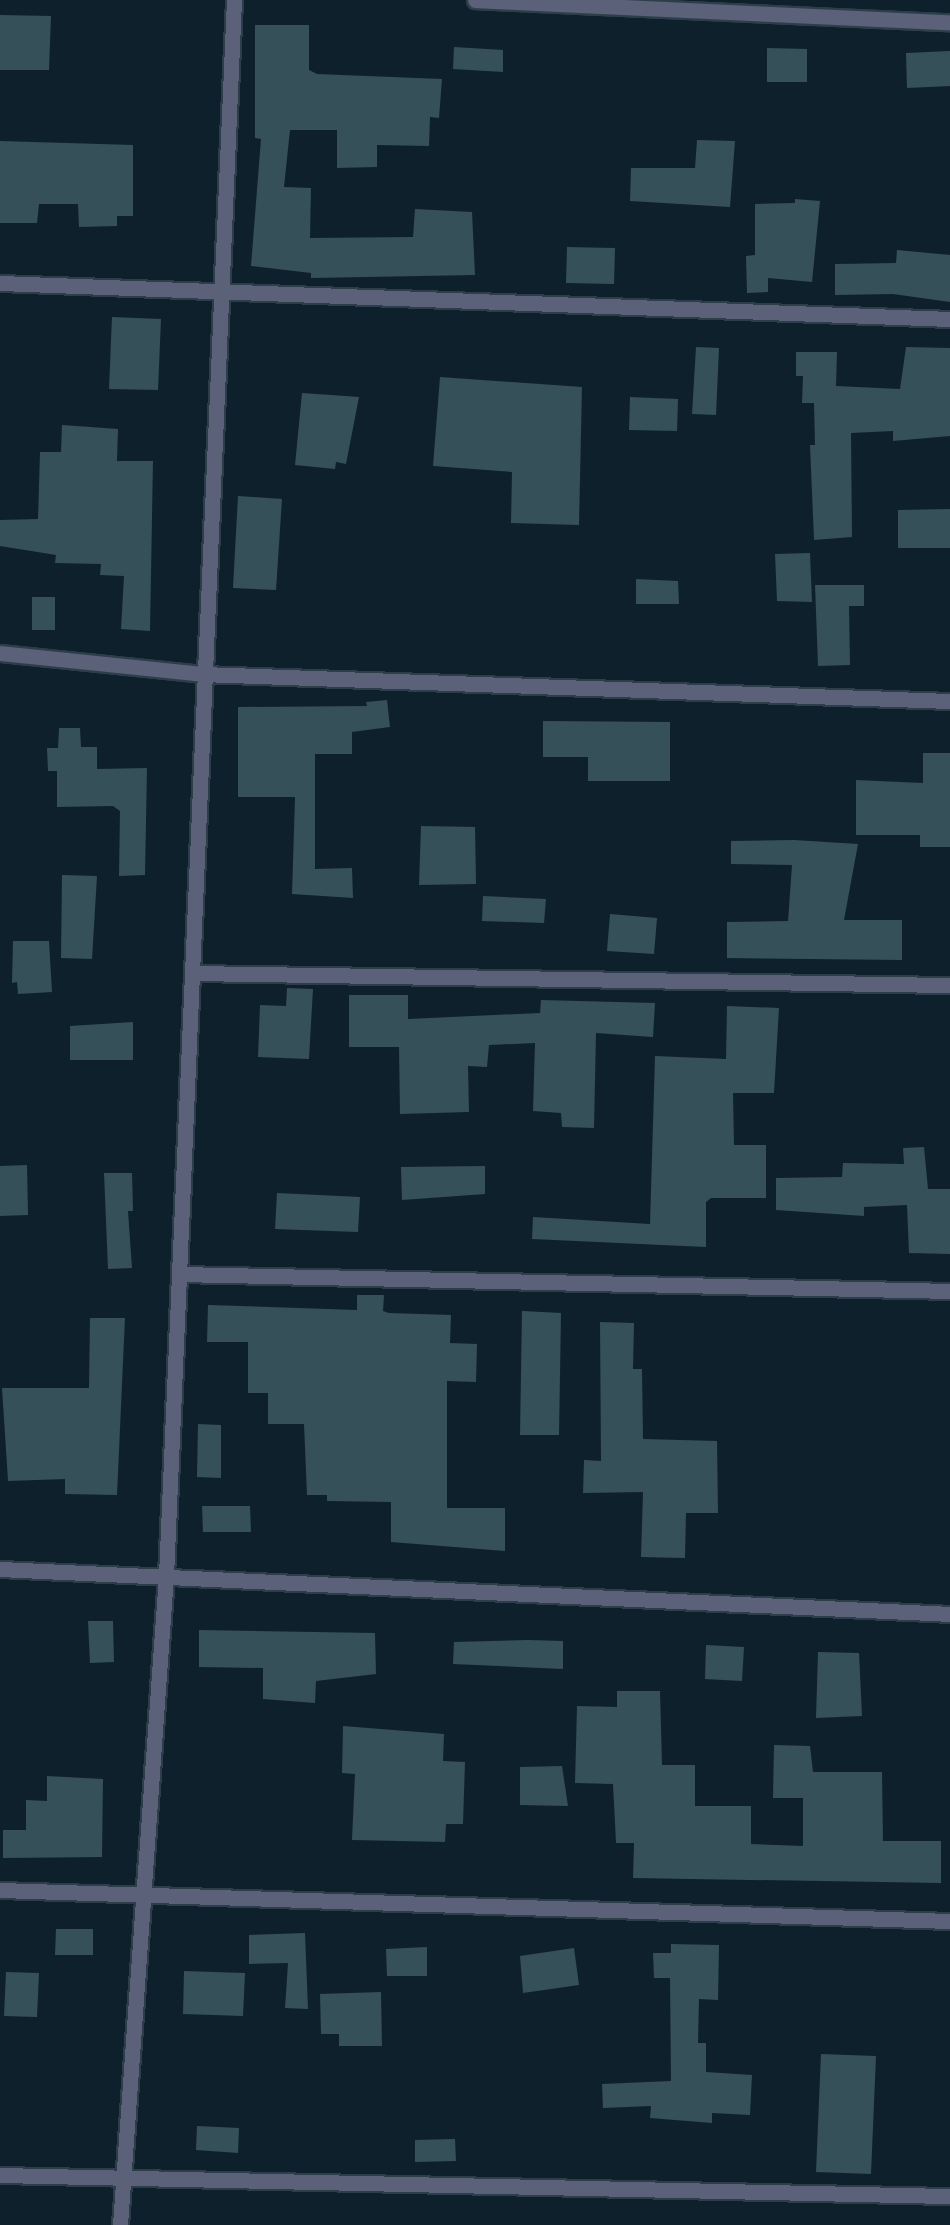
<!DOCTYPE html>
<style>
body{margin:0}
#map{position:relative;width:950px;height:2225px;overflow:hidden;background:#0f202d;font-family:Roboto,sans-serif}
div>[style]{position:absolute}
.building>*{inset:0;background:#355058}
.roads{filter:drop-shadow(2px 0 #2d3e4a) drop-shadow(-2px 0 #2d3e4a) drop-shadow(0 2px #2d3e4a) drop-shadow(0 -2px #2d3e4a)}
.street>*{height:15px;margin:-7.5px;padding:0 7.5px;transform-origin:7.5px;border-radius:7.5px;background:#5a6179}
span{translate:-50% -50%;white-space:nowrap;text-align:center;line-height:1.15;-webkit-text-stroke:4.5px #0f202d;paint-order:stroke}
</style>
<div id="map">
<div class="building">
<div style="clip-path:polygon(0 15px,51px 16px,49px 70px,0 70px)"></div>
<div style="clip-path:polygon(255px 25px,309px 25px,309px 70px,317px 74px,442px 79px,439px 118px,430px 117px,429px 146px,377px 145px,377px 167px,337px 168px,337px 130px,290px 130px,284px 187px,311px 188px,310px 238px,413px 237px,415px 209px,472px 212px,475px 275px,311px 278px,311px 273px,251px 266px,261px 139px,255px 138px)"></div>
<div style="clip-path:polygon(454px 47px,503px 50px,503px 72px,453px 69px)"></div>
<div style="clip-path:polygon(767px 48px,807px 49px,807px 82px,767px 82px)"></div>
<div style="clip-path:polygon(950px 51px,950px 86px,907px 88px,906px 53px)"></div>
<div style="clip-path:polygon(697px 140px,735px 141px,730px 207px,630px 201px,631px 168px,695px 168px)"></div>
<div style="clip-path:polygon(0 141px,133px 145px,133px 216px,117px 216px,117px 226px,79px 227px,78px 204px,39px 204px,37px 223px,0 223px)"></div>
<div style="clip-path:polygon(795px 199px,820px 201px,812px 282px,768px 278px,768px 292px,747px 293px,746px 256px,755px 255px,755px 204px,795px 203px)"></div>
<div style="clip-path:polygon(567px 247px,615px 248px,614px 284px,566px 283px)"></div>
<div style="clip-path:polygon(897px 250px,950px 255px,950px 302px,893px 294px,835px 295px,835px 264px,896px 263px)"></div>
<div style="clip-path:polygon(112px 317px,161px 319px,158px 390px,109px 389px)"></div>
<div style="clip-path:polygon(696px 347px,719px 348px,716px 415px,692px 414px)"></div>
<div style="clip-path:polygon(906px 347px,950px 348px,950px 436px,893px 441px,893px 431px,851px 433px,852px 537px,814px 540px,810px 445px,815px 445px,814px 403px,802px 403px,803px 376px,796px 376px,796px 352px,837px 352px,836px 386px,900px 389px)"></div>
<div style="clip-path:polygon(440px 377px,582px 387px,579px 525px,511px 523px,512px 472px,433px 466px)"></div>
<div style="clip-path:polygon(302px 393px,359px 397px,346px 464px,336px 462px,335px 469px,295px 465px)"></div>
<div style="clip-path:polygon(630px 397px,678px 399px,677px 431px,629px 430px)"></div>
<div style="clip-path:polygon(62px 425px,118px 429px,117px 461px,153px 461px,150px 631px,121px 629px,124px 576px,100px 575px,101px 564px,55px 563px,56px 555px,0 546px,0 520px,38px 519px,40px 452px,61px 452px)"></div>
<div style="clip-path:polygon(238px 496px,282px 499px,276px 590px,233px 588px)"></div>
<div style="clip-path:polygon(950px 509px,950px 548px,898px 548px,898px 510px)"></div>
<div style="clip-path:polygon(810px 553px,812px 602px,777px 601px,775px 554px)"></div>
<div style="clip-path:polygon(636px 579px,678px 581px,679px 604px,636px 604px)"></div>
<div style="clip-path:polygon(815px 585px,864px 585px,864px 606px,849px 606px,850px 665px,818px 666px)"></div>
<div style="clip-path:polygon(32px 597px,55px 597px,55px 630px,32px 630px)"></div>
<div style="clip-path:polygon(387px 700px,390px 727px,352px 732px,352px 754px,315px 754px,315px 869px,352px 868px,353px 898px,292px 894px,295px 797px,238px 797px,238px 707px,367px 706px,366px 702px)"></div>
<div style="clip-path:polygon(543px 721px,670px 722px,670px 781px,588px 781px,588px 757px,543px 757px)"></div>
<div style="clip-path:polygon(59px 728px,80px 728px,81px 747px,97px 747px,97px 769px,147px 768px,145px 875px,119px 876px,120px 811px,113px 806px,57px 807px,57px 771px,48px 771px,47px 748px,58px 748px)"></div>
<div style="clip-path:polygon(923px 753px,950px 753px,950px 847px,920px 847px,920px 835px,856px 835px,856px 780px,923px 783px)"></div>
<div style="clip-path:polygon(421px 826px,475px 827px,476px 884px,419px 885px)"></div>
<div style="clip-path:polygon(794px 840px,858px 844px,844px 920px,902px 920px,902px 960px,727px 958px,727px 922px,788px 921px,792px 865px,731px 864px,731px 841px)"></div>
<div style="clip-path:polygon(62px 875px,97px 876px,92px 959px,61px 958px)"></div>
<div style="clip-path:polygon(483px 896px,546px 899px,544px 923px,482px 921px)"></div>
<div style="clip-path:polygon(610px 914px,657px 918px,654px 954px,607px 951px)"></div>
<div style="clip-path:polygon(13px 941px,49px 941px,52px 992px,18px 994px,17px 982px,12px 983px)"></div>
<div style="clip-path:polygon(287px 988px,313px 989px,309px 1059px,258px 1057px,260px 1005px,286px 1006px)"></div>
<div style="clip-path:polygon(349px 995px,408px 995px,408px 1019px,540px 1013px,541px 1000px,655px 1003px,653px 1037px,596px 1033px,594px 1128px,562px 1127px,561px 1113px,533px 1111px,535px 1043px,489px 1045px,487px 1067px,468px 1066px,469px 1112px,400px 1114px,399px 1047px,349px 1047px)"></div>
<div style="clip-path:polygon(727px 1006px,779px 1008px,774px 1093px,733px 1093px,734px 1145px,766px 1145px,766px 1198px,711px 1198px,706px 1202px,706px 1247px,532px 1239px,533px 1217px,650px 1224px,655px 1056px,726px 1059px)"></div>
<div style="clip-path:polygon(133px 1022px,133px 1060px,70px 1060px,70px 1026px)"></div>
<div style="clip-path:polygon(924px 1147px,928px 1189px,950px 1189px,950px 1254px,909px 1253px,907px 1205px,864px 1207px,864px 1216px,776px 1210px,776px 1178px,842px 1177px,843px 1163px,904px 1164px,903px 1148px)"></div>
<div style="clip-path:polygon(27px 1165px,28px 1215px,0 1216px,0 1166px)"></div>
<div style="clip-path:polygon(485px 1166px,485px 1194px,402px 1200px,401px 1167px)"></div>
<div style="clip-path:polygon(104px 1173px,132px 1173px,133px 1211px,128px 1211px,132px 1268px,108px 1269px)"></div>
<div style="clip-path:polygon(277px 1193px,360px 1197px,358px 1232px,275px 1229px)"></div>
<div style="clip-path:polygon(357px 1295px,384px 1295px,383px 1311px,389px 1313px,451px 1315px,450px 1343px,477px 1344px,476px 1382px,447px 1381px,447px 1508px,505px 1508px,505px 1551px,391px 1542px,391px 1502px,327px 1501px,327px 1495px,307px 1495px,304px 1424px,268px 1424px,268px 1393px,248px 1393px,248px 1342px,207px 1342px,208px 1305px,357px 1310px)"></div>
<div style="clip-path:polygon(522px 1311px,561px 1313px,559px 1435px,520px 1435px)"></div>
<div style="clip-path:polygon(90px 1318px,125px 1318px,117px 1495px,65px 1494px,65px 1479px,8px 1481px,2px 1388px,89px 1388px)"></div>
<div style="clip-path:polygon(600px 1322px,634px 1323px,633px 1369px,642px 1369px,643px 1439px,717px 1441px,718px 1513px,686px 1513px,685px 1558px,641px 1557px,643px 1492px,583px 1493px,584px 1460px,601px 1461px)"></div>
<div style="clip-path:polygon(198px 1424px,221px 1425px,221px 1478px,197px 1477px)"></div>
<div style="clip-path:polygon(202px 1506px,250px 1506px,251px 1532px,203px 1532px)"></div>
<div style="clip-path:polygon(88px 1621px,113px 1621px,114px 1662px,90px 1663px)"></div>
<div style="clip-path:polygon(199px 1630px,375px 1633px,376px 1674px,316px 1681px,315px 1703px,263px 1699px,263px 1668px,199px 1667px)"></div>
<div style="clip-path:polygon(528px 1640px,563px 1641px,563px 1669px,453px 1664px,454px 1642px)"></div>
<div style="clip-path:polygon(706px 1645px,744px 1647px,742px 1681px,705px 1679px)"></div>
<div style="clip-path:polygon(818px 1652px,859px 1653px,862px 1716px,816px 1718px)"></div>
<div style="clip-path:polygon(617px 1691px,660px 1691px,662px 1765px,695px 1765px,695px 1806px,751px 1806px,751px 1844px,803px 1846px,803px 1798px,773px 1798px,774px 1745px,810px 1746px,813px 1772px,882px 1772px,883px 1841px,941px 1841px,941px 1883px,633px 1878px,634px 1843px,616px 1843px,613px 1784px,575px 1783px,577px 1706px,617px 1707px)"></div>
<div style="clip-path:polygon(343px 1726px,444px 1734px,443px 1761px,465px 1762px,463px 1824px,446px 1824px,445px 1842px,352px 1840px,355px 1774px,342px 1773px)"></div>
<div style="clip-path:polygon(562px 1766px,568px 1806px,520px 1805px,520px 1767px)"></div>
<div style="clip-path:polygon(47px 1776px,103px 1779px,102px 1857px,3px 1858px,3px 1830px,26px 1830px,26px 1800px,47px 1801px)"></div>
<div style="clip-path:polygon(56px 1929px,93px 1929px,93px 1955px,55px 1955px)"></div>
<div style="clip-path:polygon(305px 1933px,308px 2009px,285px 2008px,288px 1963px,249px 1964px,249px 1935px)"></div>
<div style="clip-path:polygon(671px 1944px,719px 1945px,718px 2000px,699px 1999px,698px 2043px,706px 2043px,706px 2072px,752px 2075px,750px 2115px,712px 2113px,712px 2123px,650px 2118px,651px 2106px,603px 2108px,602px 2084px,671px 2081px,670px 1978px,654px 1978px,653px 1953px,671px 1953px)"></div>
<div style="clip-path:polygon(427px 1947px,427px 1976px,387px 1976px,386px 1949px)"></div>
<div style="clip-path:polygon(574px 1948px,579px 1985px,523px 1993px,520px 1956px)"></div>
<div style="clip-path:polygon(184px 1971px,245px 1973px,243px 2016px,183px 2014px)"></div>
<div style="clip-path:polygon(6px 1972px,39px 1973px,37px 2017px,4px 2016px)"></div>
<div style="clip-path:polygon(381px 1992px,382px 2046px,339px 2046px,339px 2034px,321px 2034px,320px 1994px)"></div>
<div style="clip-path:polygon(821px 2054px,876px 2056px,871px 2174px,816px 2172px)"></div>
<div style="clip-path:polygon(197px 2126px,239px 2128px,238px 2153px,196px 2150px)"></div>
<div style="clip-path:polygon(455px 2139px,456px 2161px,415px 2162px,415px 2140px)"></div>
</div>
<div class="roads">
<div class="street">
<div style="left:475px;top:0;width:476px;rotate:2.7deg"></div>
<div style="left:0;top:283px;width:951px;rotate:2.17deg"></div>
<div style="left:0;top:653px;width:203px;rotate:5.9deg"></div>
<div style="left:202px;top:674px;width:748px;rotate:2.07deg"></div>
<div style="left:192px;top:973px;width:758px;rotate:0.91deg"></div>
<div style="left:179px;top:1274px;width:771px;rotate:1.26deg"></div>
<div style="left:0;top:1569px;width:951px;rotate:2.71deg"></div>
<div style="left:0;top:1890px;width:951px;rotate:1.87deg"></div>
<div style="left:0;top:2175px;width:950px;rotate:1.27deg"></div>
<div style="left:120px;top:2225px;width:651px;rotate:-85.95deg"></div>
<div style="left:166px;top:1576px;width:1577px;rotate:-87.53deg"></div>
</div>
</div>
</div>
